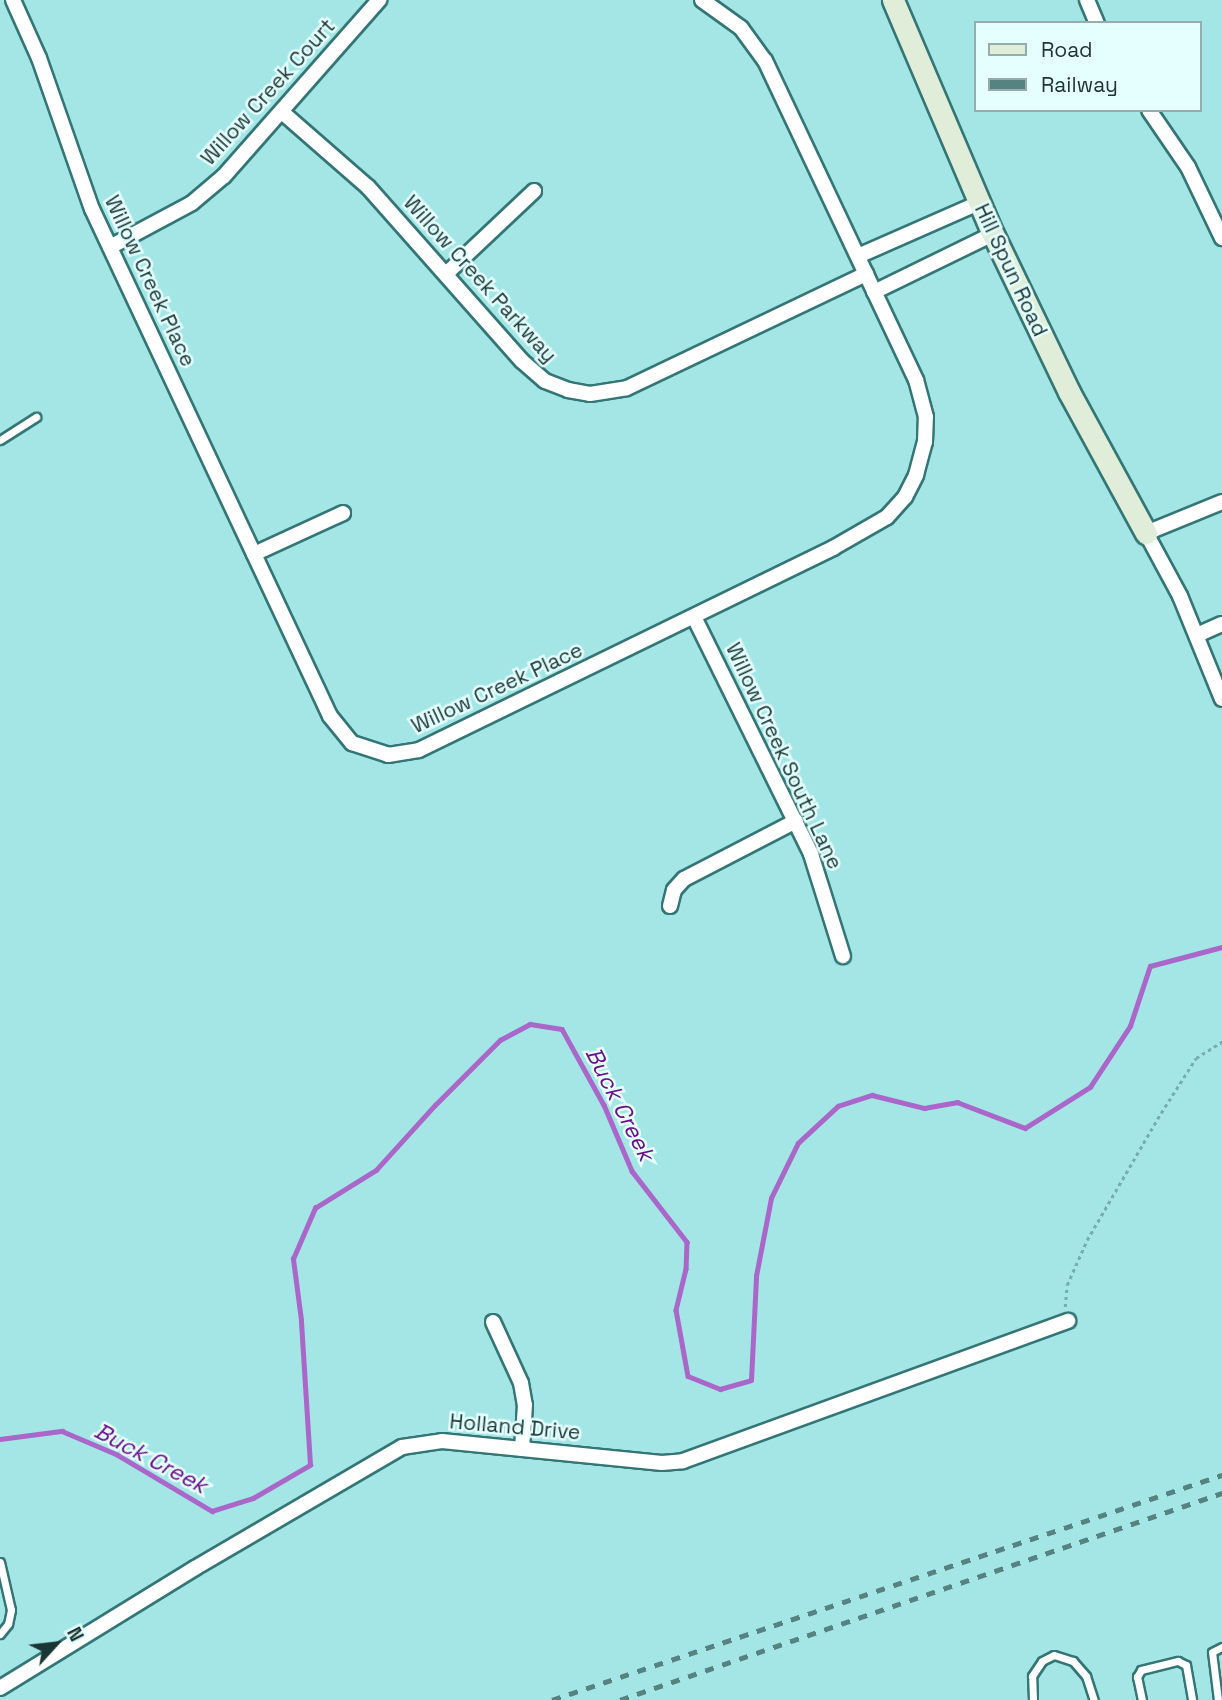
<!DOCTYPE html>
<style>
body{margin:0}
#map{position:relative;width:1222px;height:1700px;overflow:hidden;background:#a3e6e5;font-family:"Space Grotesk",sans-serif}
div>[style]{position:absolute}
.stream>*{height:4.5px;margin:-2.25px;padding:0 2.25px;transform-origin:2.25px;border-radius:2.25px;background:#aa66c9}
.path>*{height:2.5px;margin-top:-1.25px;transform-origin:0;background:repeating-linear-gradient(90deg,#77adac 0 3.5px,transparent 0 7px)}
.roads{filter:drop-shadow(2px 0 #337675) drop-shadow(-2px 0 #337675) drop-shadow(0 2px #337675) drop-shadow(0 -2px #337675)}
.lane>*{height:7px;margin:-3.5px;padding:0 3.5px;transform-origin:3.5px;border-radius:3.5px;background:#fff}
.street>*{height:14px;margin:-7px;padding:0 7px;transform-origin:7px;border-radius:7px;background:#fff}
.secondary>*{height:21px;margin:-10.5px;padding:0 10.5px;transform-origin:10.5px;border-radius:10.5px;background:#e0edd8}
.rail>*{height:4.5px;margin-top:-2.25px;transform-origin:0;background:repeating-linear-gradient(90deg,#568382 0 9px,transparent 0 18px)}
span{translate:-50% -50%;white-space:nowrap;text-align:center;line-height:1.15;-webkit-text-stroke:5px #e5fffe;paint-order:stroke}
.street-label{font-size:21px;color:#193534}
.water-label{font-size:23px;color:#6c0f8c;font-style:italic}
.legend{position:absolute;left:974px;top:21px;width:228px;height:91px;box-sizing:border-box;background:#e5fffe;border:2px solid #93aead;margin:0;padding:9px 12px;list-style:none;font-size:21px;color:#193534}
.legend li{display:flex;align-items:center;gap:14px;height:35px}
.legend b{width:35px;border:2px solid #93aead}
.north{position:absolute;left:21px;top:1609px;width:70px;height:70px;-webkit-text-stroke:5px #e5fffe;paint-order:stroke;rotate:63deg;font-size:19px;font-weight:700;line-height:28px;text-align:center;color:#193534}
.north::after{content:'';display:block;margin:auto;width:24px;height:32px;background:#193534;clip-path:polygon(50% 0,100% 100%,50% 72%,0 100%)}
</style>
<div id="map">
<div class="stream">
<div style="left:0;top:1439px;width:63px;rotate:-7.4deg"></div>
<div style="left:62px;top:1431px;width:59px;rotate:23.1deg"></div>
<div style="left:116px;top:1454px;width:112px;rotate:30.7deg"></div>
<div style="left:212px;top:1511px;width:43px;rotate:-17.6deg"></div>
<div style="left:253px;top:1498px;width:66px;rotate:-30.1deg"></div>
<div style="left:310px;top:1465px;width:145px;rotate:-93.6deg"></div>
<div style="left:301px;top:1320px;width:62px;rotate:-97.5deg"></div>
<div style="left:293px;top:1259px;width:56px;rotate:-66.7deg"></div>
<div style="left:315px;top:1208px;width:72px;rotate:-31.9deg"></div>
<div style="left:376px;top:1170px;width:88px;rotate:-47.8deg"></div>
<div style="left:435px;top:1105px;width:92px;rotate:-45deg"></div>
<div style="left:500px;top:1040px;width:34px;rotate:-28deg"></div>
<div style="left:530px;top:1024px;width:32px;rotate:9deg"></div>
<div style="left:562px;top:1029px;width:87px;rotate:61.1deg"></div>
<div style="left:604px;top:1105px;width:72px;rotate:67deg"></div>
<div style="left:632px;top:1171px;width:90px;rotate:52.2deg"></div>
<div style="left:687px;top:1242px;width:27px;rotate:92deg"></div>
<div style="left:686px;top:1269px;width:42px;rotate:103.7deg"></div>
<div style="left:676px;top:1310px;width:67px;rotate:79.7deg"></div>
<div style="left:688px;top:1376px;width:35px;rotate:22deg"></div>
<div style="left:720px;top:1389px;width:32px;rotate:-16deg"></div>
<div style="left:751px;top:1380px;width:104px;rotate:-87.2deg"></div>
<div style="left:756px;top:1276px;width:79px;rotate:-79.1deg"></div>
<div style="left:771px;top:1198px;width:61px;rotate:-63.9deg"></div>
<div style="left:798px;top:1143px;width:54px;rotate:-42.8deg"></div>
<div style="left:838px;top:1106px;width:36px;rotate:-18deg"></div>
<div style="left:872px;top:1095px;width:54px;rotate:14deg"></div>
<div style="left:924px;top:1108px;width:34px;rotate:-10deg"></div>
<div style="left:957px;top:1102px;width:73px;rotate:20.9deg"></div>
<div style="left:1025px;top:1128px;width:77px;rotate:-32.2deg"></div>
<div style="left:1090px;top:1087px;width:73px;rotate:-56.7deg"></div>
<div style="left:1130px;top:1026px;width:63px;rotate:-71.6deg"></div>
<div style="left:1150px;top:966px;width:74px;rotate:-14.8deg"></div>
</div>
<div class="path">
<div style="left:1065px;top:1307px;width:22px;rotate:-85deg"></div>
<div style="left:1067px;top:1285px;width:49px;rotate:-66deg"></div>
<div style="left:1087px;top:1240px;width:147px;rotate:-59.8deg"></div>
<div style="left:1161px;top:1113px;width:65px;rotate:-57.5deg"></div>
<div style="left:1196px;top:1058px;width:31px;rotate:-32deg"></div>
</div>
<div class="roads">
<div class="lane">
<div style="left:0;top:440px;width:43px;rotate:-32.6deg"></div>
<div style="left:0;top:1562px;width:49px;rotate:77.1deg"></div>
<div style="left:11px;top:1610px;width:14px;rotate:102deg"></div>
<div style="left:8px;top:1624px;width:13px;rotate:129deg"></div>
<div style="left:1033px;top:1700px;width:24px;rotate:-92deg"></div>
<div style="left:1032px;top:1676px;width:18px;rotate:-56deg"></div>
<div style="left:1042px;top:1661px;width:13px;rotate:-27deg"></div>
<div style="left:1054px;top:1655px;width:20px;rotate:18deg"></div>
<div style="left:1073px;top:1661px;width:20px;rotate:49deg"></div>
<div style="left:1086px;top:1676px;width:25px;rotate:72deg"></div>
<div style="left:1142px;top:1700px;width:24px;rotate:-102deg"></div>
<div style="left:1137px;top:1677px;width:8px;rotate:-60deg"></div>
<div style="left:1141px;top:1670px;width:38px;rotate:-14deg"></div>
<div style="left:1178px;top:1661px;width:9px;rotate:27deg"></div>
<div style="left:1186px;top:1665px;width:36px;rotate:80deg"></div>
<div style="left:1218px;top:1700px;width:48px;rotate:-97.1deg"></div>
<div style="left:1212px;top:1652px;width:11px;rotate:-27deg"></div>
</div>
<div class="street">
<div style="left:13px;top:0;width:64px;rotate:65.9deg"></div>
<div style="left:39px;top:58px;width:160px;rotate:70.7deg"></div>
<div style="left:92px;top:209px;width:560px;rotate:64.85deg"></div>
<div style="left:330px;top:716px;width:35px;rotate:51deg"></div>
<div style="left:352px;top:743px;width:38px;rotate:18deg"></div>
<div style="left:388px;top:755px;width:31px;rotate:-9deg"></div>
<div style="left:419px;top:750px;width:461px;rotate:-26deg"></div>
<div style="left:833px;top:548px;width:62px;rotate:-29.9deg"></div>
<div style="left:887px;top:517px;width:27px;rotate:-48deg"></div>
<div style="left:905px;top:497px;width:25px;rotate:-63deg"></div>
<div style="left:916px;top:475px;width:34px;rotate:-75deg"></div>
<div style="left:925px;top:442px;width:25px;rotate:-88deg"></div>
<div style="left:926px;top:417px;width:38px;rotate:-105deg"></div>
<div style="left:916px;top:380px;width:353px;rotate:-115.3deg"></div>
<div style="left:765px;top:61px;width:41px;rotate:-126deg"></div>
<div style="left:741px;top:28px;width:48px;rotate:-144.3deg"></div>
<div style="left:1087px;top:0;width:25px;rotate:67deg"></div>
<div style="left:1149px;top:110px;width:69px;rotate:55.6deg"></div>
<div style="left:1188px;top:167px;width:79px;rotate:64.4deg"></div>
<div style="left:282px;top:112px;width:114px;rotate:41.1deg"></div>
<div style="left:368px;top:187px;width:232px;rotate:48.5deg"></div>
<div style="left:522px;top:361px;width:30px;rotate:41deg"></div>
<div style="left:545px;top:381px;width:25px;rotate:21deg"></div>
<div style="left:568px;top:390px;width:22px;rotate:10deg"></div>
<div style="left:590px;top:394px;width:37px;rotate:-9deg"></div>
<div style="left:627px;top:388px;width:265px;rotate:-25.5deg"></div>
<div style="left:110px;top:247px;width:93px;rotate:-28.2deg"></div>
<div style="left:192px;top:203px;width:42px;rotate:-40.2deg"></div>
<div style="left:224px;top:176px;width:235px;rotate:-48.6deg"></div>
<div style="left:858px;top:256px;width:132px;rotate:-23.7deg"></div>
<div style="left:446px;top:274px;width:121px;rotate:-43.3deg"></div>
<div style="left:874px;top:292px;width:132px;rotate:-26deg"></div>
<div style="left:1222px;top:502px;width:82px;rotate:157.8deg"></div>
<div style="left:1146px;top:533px;width:72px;rotate:61.6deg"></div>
<div style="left:1180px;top:596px;width:111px;rotate:67.8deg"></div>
<div style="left:254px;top:554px;width:98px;rotate:-24.7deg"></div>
<div style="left:694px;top:617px;width:264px;rotate:63.7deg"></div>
<div style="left:811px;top:854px;width:107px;rotate:72.6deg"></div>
<div style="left:1197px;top:635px;width:27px;rotate:-24deg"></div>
<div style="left:670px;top:906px;width:16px;rotate:-76deg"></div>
<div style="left:674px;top:890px;width:15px;rotate:-48deg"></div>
<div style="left:684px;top:879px;width:126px;rotate:-27.4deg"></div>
<div style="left:493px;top:1322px;width:67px;rotate:65.3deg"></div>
<div style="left:521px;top:1383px;width:22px;rotate:80deg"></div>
<div style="left:525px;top:1405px;width:44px;rotate:93.9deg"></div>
<div style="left:0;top:1688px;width:229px;rotate:-31.6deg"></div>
<div style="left:195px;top:1568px;width:240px;rotate:-30.3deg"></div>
<div style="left:402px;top:1447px;width:40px;rotate:-8.5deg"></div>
<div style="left:442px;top:1441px;width:221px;rotate:5.7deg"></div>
<div style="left:662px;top:1463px;width:21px;rotate:-5deg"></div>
<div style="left:683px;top:1461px;width:410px;rotate:-20deg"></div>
</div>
<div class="secondary">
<div style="left:893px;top:0;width:254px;rotate:66.9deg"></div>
<div style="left:993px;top:234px;width:175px;rotate:64.3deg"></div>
<div style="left:1069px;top:392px;width:161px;rotate:61.4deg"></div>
</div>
</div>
<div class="rail">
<div style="left:552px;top:1700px;width:707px;rotate:-18.56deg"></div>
<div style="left:620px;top:1700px;width:637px;rotate:-18.98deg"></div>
</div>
<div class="street-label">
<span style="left:268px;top:92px;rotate:-48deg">Willow Creek Court</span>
<span style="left:1011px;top:270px;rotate:65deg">Hill Spun Road</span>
<span style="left:480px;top:279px;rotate:48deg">Willow Creek Parkway</span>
<span style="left:150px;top:281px;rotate:65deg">Willow Creek Place</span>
<span style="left:497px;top:688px;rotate:-25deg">Willow Creek Place</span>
<span style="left:784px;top:756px;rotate:65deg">Willow Creek South Lane</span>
<span style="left:515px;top:1427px;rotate:5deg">Holland Drive</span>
</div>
<div class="water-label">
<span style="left:620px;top:1104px;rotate:63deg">Buck Creek</span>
<span style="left:151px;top:1458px;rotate:28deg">Buck Creek</span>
</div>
<ul class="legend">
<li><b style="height:9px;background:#e0edd8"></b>Road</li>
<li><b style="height:9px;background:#568382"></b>Railway</li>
</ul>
<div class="north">N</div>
</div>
